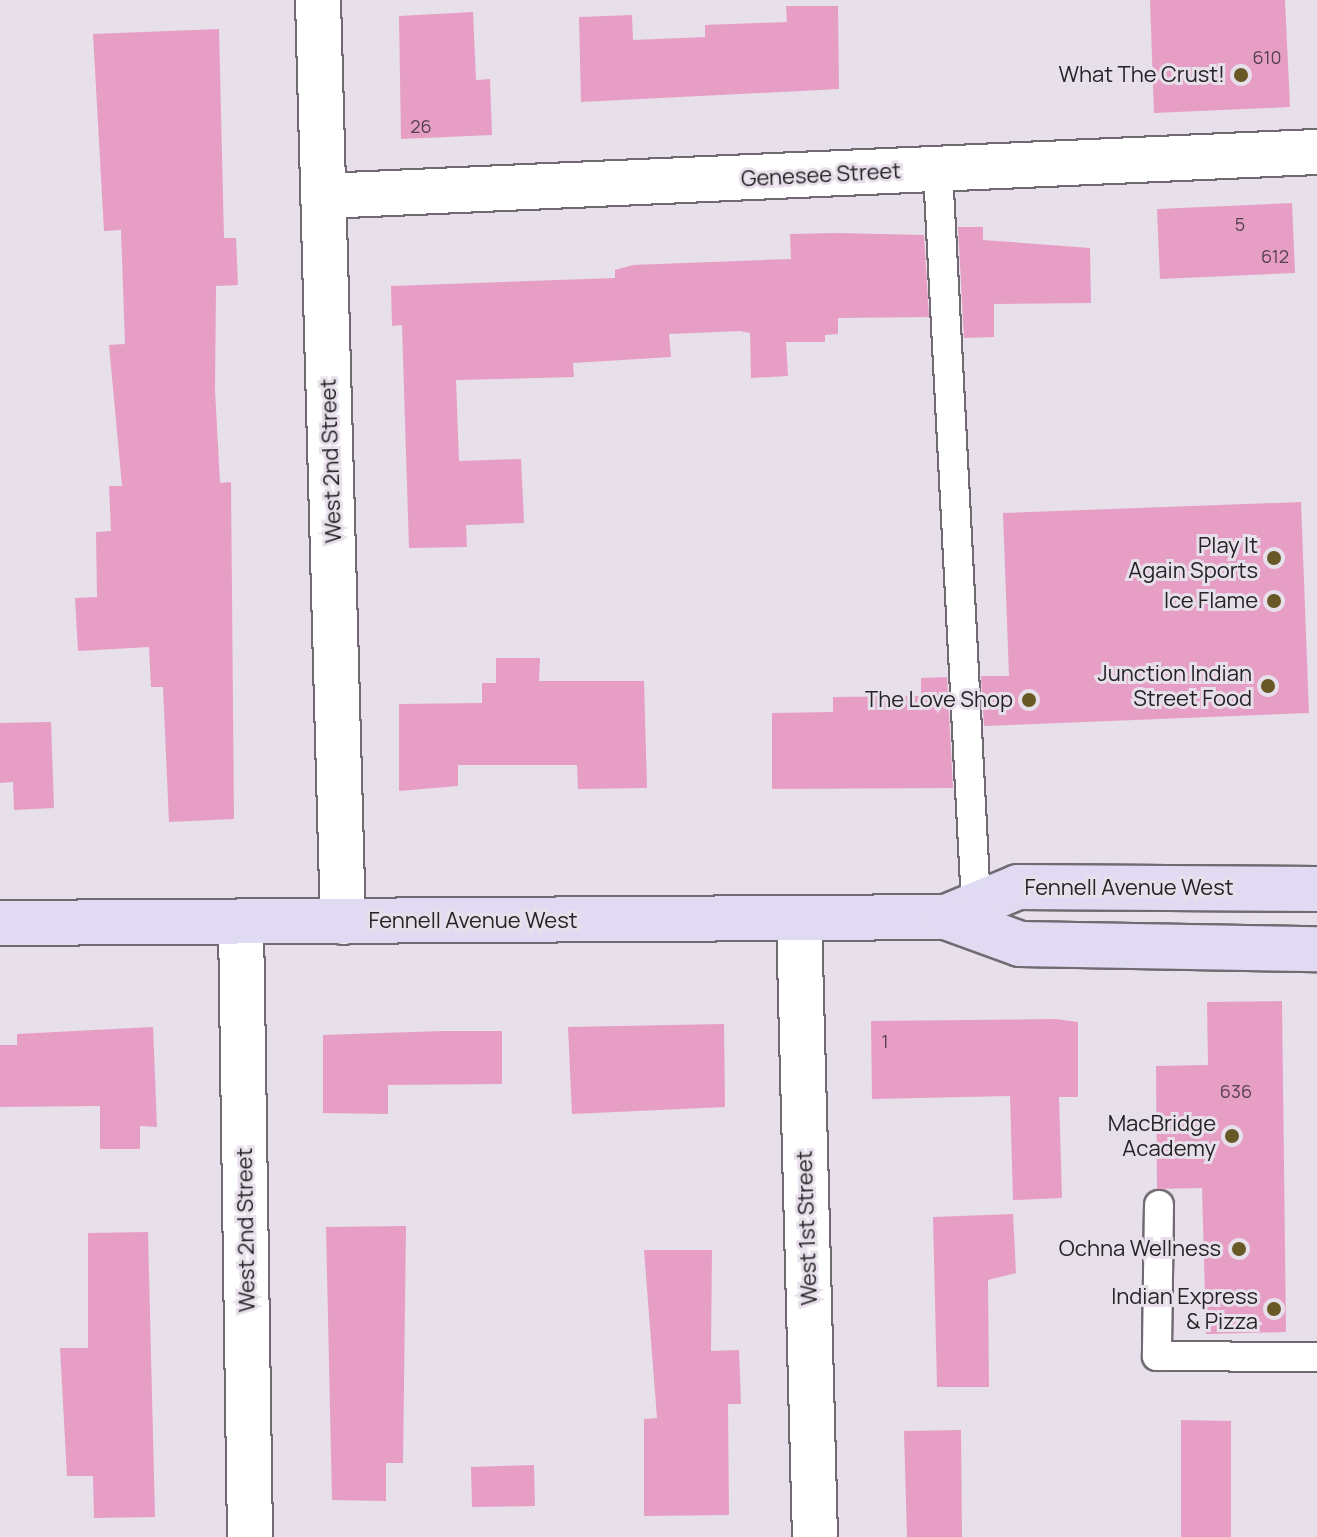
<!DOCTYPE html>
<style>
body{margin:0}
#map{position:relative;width:1317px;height:1537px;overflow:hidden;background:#e7dfe9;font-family:Manrope,sans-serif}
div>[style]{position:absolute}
.building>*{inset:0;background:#e79ec5}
.roads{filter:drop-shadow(2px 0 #716a72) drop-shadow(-2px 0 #716a72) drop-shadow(0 2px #716a72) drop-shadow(0 -2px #716a72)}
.lane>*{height:28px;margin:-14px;padding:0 14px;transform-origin:14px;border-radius:14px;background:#fff}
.street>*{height:44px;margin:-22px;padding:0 22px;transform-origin:22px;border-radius:22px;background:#fff}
.secondary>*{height:44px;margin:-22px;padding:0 22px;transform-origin:22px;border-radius:22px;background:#e0dbf2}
.dots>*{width:22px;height:22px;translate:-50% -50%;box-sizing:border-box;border:4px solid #e7dfe9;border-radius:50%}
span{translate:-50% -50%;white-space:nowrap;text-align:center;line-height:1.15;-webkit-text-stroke:6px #e7dfe9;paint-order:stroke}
.number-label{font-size:18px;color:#56424e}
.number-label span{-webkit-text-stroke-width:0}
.poi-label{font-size:22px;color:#262327}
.right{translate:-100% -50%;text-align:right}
.street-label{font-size:22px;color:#262327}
</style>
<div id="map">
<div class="building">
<div style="clip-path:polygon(1150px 0,1285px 0,1290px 107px,1154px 113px)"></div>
<div style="clip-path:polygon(786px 6px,838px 6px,839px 89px,581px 102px,579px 17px,632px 15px,633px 40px,705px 37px,705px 25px,787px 22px)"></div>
<div style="clip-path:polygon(473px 12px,476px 80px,490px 79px,492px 135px,401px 139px,399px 16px)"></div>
<div style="clip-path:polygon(219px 29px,224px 238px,236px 238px,238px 285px,216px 286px,215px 390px,220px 483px,231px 482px,234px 819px,169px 822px,163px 687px,151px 687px,149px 647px,78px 651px,75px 598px,97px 597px,96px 532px,111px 531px,109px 486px,122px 486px,109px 345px,125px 344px,121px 230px,104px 231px,93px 34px)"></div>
<div style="clip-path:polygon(1292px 203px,1295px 273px,1160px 279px,1157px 209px)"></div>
<div style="clip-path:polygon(958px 227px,983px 227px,983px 240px,1090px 248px,1091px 303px,994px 304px,994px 337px,964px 338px)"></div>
<div style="clip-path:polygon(837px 233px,924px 235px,929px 317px,838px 318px,838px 334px,825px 335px,825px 342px,786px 342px,788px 376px,751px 378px,750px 333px,740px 331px,669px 334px,671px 357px,573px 363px,574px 377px,456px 380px,459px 461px,521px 459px,524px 523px,466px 525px,467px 547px,409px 548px,402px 325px,392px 326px,391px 286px,615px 278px,615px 270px,633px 265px,791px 259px,790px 234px)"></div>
<div style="clip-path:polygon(1301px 502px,1309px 713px,984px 726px,981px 676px,1009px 676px,1003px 513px)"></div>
<div style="clip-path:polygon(496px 658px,540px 658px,539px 681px,644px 681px,647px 788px,578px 789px,577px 765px,458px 765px,458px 786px,399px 791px,399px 704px,482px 703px,482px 683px,496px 683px)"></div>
<div style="clip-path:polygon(947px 677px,953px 788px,772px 789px,772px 713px,833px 712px,833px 697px,921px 696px,921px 678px)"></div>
<div style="clip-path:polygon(51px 722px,54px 808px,14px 810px,13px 782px,0 783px,0 723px)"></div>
<div style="clip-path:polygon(1282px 1001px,1286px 1332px,1206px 1334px,1202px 1188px,1157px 1189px,1156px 1066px,1208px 1065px,1207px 1002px)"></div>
<div style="clip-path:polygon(1055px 1019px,1078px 1022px,1078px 1097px,1059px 1097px,1062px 1198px,1013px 1200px,1010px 1096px,872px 1099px,871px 1021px)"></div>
<div style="clip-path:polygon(724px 1024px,725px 1107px,572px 1114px,568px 1027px)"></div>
<div style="clip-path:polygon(153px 1027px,157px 1127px,140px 1126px,140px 1149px,100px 1149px,100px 1106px,0 1107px,0 1045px,17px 1045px,17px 1034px)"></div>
<div style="clip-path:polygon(442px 1031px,502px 1031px,502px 1084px,388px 1085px,388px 1114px,323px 1113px,323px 1035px)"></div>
<div style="clip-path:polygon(1013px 1214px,1016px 1273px,988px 1280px,989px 1387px,937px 1387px,933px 1217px)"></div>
<div style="clip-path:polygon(406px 1226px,403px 1463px,386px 1463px,386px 1501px,332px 1500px,326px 1227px)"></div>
<div style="clip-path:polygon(148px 1232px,155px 1517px,94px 1518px,93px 1476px,67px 1476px,60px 1348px,88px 1348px,88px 1233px)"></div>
<div style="clip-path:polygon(644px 1250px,712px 1250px,711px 1351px,739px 1350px,741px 1404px,728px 1404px,729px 1515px,644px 1516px,644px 1419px,657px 1418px)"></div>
<div style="clip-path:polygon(1181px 1420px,1231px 1421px,1231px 1537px,1181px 1537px)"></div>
<div style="clip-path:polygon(961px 1430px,962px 1537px,907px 1537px,904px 1431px)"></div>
<div style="clip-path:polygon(534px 1465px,535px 1506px,472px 1507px,471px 1467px)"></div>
</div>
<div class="roads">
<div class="lane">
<div style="left:938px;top:171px;width:734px;rotate:87.03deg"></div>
<div style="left:1159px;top:1205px;width:151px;rotate:90.8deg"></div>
<div style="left:1157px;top:1356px;width:160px;rotate:0.4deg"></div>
</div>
<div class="street">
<div style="left:318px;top:0;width:922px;rotate:88.45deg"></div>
<div style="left:324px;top:196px;width:994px;rotate:-2.54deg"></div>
<div style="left:799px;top:919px;width:618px;rotate:88.52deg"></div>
<div style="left:241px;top:923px;width:614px;rotate:89.16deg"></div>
</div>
<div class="secondary">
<div style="left:946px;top:917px;width:78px;rotate:-22.6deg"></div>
<div style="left:1018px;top:887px;width:299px;rotate:0.4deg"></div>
<div style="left:0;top:923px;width:946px;rotate:-0.36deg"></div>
<div style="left:946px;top:917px;width:79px;rotate:20deg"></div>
<div style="left:1020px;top:944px;width:297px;rotate:1deg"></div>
</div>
</div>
<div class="dots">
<div style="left:1241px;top:75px;background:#675825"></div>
<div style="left:1274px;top:558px;background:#675825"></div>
<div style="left:1274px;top:601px;background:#675825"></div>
<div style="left:1268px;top:686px;background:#675825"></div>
<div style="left:1029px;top:700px;background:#675825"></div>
<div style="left:1232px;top:1136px;background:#675825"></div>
<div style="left:1239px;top:1249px;background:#675825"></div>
<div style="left:1274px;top:1309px;background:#675825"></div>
</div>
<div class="number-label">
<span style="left:1267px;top:57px">610</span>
<span style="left:421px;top:126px">26</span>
<span style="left:1240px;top:224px">5</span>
<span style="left:1275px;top:256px">612</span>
<span style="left:885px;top:1041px">1</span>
<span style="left:1236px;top:1091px">636</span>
</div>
<div class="poi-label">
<span class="right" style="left:1225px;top:75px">What The Crust!</span>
<span class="right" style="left:1258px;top:558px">Play It<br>Again Sports</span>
<span class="right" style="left:1258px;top:601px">Ice Flame</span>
<span class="right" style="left:1252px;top:686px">Junction Indian<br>Street Food</span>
<span class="right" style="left:1013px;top:700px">The Love Shop</span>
<span class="right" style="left:1216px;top:1136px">MacBridge<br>Academy</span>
<span class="right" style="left:1221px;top:1249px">Ochna Wellness</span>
<span class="right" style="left:1258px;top:1309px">Indian Express<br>&amp; Pizza</span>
</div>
<div class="street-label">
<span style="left:821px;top:175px;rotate:-3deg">Genesee Street</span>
<span style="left:331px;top:461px;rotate:-92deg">West 2nd Street</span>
<span style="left:1129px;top:888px">Fennell Avenue West</span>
<span style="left:473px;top:921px">Fennell Avenue West</span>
<span style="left:807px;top:1228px;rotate:-92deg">West 1st Street</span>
<span style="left:246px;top:1230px;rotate:-91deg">West 2nd Street</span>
</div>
</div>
